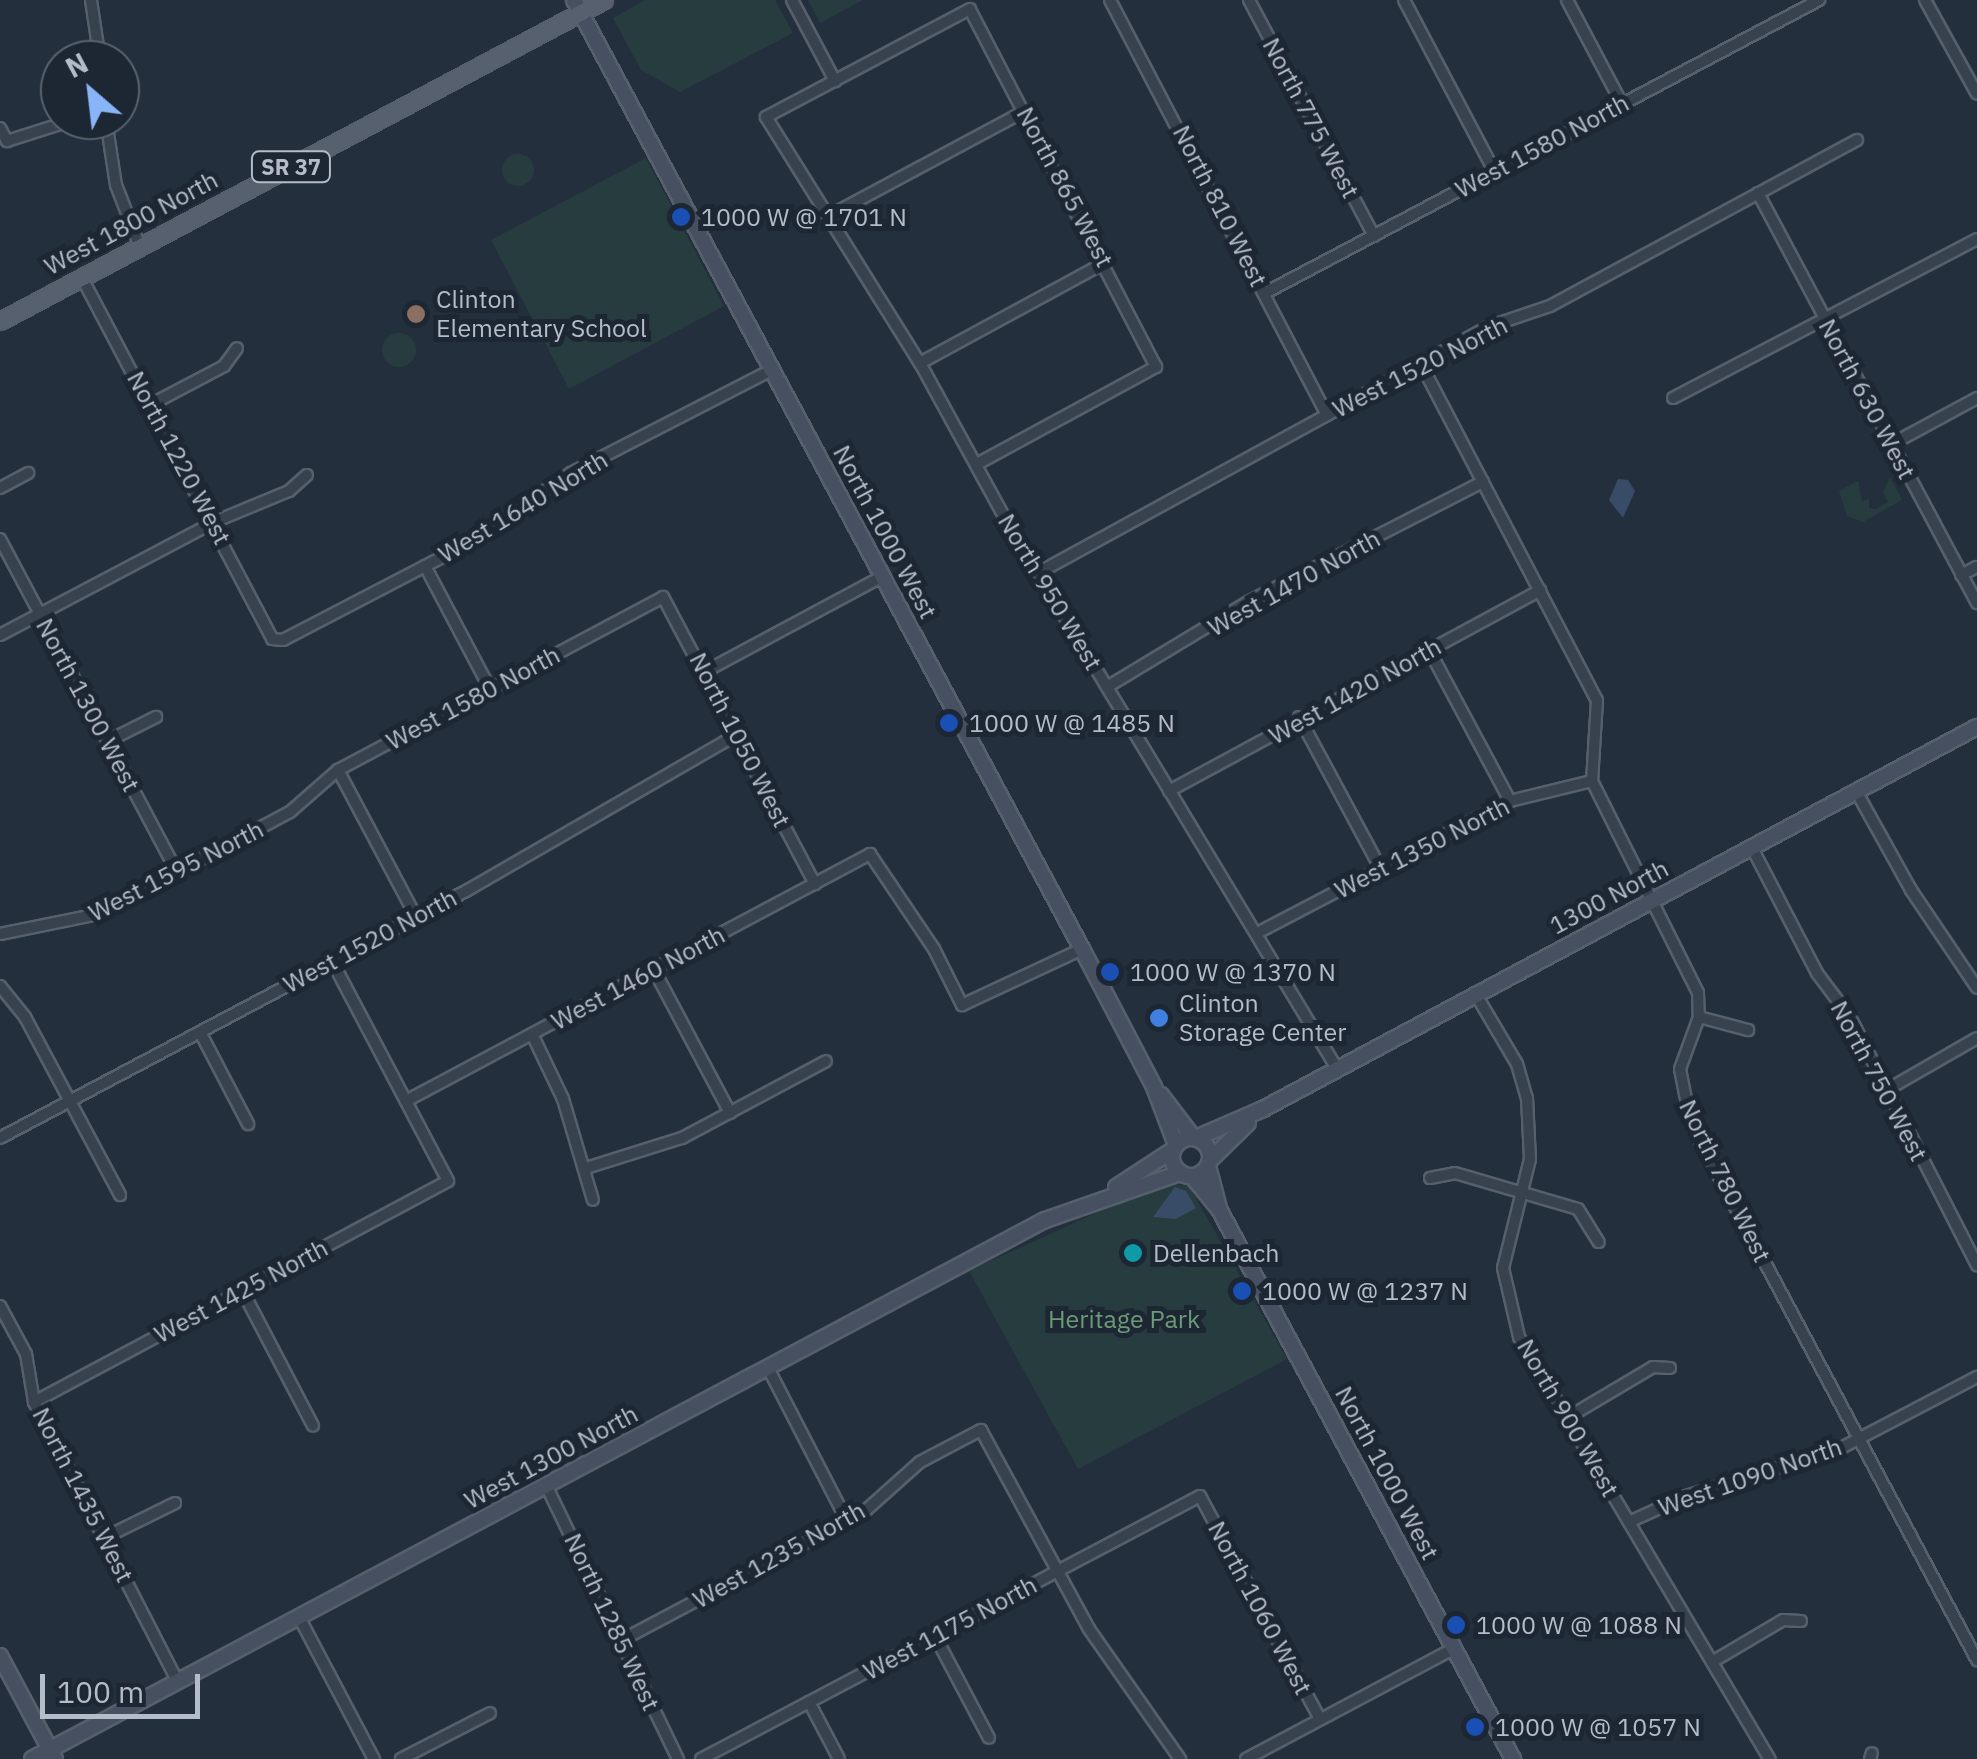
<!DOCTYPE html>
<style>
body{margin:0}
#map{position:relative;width:1977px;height:1759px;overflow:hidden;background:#242f3e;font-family:"IBM Plex Sans",sans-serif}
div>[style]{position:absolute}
.green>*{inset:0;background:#263c3f}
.round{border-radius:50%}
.water>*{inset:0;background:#394c67}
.roads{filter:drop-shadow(2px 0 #565f6c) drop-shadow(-2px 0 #565f6c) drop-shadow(0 2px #565f6c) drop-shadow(0 -2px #565f6c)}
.street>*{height:10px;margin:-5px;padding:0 5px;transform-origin:5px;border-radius:5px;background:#38414e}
.secondary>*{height:14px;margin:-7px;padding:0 7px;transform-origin:7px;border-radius:7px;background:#465061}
.secondary>.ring{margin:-7px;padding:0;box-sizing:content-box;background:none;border:14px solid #465061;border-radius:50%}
.primary>*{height:15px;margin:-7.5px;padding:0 7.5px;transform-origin:7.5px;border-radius:7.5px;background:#56606e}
.dots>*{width:28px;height:28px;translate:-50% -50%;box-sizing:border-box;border:5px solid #1d2633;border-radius:50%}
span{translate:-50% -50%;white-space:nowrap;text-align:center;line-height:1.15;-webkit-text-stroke:10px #1d2633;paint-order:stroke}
.shield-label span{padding:2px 8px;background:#1d2633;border:2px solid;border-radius:8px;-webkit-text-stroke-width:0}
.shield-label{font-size:22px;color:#b4bcc9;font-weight:700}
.street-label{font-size:25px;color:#b4bcc9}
.poi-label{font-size:25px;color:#b4bcc9}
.left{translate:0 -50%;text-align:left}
.park-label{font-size:25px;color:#6b9a76}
.north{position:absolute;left:40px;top:40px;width:100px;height:100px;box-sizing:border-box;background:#1d2633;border:2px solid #59626f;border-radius:50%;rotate:332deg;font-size:28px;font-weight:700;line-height:40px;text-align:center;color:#b4bcc9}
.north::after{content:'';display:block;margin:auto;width:35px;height:45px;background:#8ab4f8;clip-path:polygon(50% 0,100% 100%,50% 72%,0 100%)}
.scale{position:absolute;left:40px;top:1674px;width:160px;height:45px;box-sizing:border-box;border:5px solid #b4bcc9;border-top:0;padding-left:12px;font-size:30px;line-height:35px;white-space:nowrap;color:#b4bcc9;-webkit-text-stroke:8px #1d2633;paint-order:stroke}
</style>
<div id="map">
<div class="green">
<div style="clip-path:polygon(645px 0,775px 0,793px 33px,680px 92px,641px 70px,613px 18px)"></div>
<div style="clip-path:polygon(808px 0,863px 0,820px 23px)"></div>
<div class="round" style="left:502px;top:154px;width:32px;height:32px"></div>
<div style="clip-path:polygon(646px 158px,724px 306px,569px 389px,491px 240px)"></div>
<div class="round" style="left:382px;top:333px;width:34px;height:34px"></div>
<div style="clip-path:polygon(1890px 477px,1902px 500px,1863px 522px,1847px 516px,1839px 491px,1858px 481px,1862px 501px,1869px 499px,1869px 508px,1876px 509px,1888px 502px,1883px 492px)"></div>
<div style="clip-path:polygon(1163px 1182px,1189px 1186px,1287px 1359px,1078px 1469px,969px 1271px)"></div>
</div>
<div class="water">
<div style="clip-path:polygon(1618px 479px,1628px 480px,1635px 491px,1623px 518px,1609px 500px)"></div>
<div style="clip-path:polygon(1175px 1187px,1186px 1191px,1196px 1208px,1176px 1219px,1153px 1217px)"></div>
</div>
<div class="roads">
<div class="street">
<div style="left:91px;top:0;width:61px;rotate:81.5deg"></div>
<div style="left:792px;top:0;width:92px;rotate:62deg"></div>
<div style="left:1110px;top:0;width:468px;rotate:62.4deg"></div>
<div style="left:1249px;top:0;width:267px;rotate:62.1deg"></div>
<div style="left:1404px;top:0;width:193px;rotate:62.2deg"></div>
<div style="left:1567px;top:0;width:118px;rotate:62.1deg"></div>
<div style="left:1925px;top:0;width:107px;rotate:61deg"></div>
<div style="left:106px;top:120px;width:66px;rotate:81.3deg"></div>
<div style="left:116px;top:185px;width:66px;rotate:68.8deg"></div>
<div style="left:0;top:128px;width:15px;rotate:62deg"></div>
<div style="left:7px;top:141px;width:69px;rotate:-17.7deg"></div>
<div style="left:1758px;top:193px;width:465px;rotate:61.9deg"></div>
<div style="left:827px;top:217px;width:225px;rotate:-28.2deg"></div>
<div style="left:82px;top:278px;width:408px;rotate:62.2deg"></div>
<div style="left:272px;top:639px;width:11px;rotate:5deg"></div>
<div style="left:283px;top:640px;width:212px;rotate:-27.5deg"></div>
<div style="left:471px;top:542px;width:121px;rotate:-34.6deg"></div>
<div style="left:571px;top:473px;width:227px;rotate:-27.2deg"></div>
<div style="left:1265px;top:293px;width:627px;rotate:-27.87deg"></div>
<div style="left:920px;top:363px;width:212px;rotate:-28.5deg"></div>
<div style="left:1421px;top:364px;width:379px;rotate:62.4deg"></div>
<div style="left:1597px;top:700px;width:81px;rotate:93.5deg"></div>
<div style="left:1592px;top:781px;width:237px;rotate:63.4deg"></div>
<div style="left:1698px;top:993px;width:24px;rotate:88deg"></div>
<div style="left:1699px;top:1017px;width:55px;rotate:110.1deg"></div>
<div style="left:1680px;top:1069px;width:56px;rotate:78.7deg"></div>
<div style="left:1691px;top:1124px;width:608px;rotate:61.92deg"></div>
<div style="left:1673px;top:398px;width:343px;rotate:-27.6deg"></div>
<div style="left:150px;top:405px;width:84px;rotate:-27.8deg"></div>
<div style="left:224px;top:366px;width:22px;rotate:-54deg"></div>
<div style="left:1892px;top:444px;width:97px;rotate:-28.4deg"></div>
<div style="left:977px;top:464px;width:204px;rotate:-28.5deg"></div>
<div style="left:1156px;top:367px;width:403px;rotate:-117.5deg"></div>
<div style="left:970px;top:9px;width:231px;rotate:152.1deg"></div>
<div style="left:766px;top:117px;width:290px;rotate:58deg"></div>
<div style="left:920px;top:363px;width:177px;rotate:61.3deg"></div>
<div style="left:1005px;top:518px;width:641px;rotate:58.91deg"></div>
<div style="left:0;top:488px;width:32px;rotate:-28deg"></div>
<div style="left:0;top:539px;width:377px;rotate:62deg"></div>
<div style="left:425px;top:566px;width:139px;rotate:62.1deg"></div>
<div style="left:1038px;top:573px;width:513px;rotate:-28.66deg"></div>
<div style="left:1488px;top:327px;width:65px;rotate:-18.7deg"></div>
<div style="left:1550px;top:306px;width:349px;rotate:-28.4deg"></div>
<div style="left:1961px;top:575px;width:18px;rotate:-27deg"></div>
<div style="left:0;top:635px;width:242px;rotate:-27.8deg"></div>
<div style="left:214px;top:522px;width:81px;rotate:-22.5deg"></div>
<div style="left:289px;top:491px;width:24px;rotate:-42deg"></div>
<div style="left:1428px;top:648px;width:174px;rotate:61.8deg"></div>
<div style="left:706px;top:671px;width:201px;rotate:-28.2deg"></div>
<div style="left:1107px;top:687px;width:165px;rotate:-31.1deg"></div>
<div style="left:1248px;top:602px;width:264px;rotate:-27.1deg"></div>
<div style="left:1299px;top:717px;width:173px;rotate:61.7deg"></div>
<div style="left:108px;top:741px;width:54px;rotate:-26.6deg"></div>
<div style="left:338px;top:770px;width:166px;rotate:62deg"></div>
<div style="left:1169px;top:791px;width:422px;rotate:-28.4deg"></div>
<div style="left:1856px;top:791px;width:113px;rotate:60.9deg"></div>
<div style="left:1911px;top:890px;width:118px;rotate:56deg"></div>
<div style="left:1751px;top:846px;width:143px;rotate:62.5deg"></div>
<div style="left:1817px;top:973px;width:55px;rotate:53.1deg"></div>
<div style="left:1850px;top:1017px;width:279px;rotate:62.9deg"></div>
<div style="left:1259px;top:932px;width:283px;rotate:-27.6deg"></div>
<div style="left:1510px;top:801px;width:84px;rotate:-13.7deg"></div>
<div style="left:0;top:934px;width:100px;rotate:-11.5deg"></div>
<div style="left:98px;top:914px;width:217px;rotate:-28deg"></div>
<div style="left:290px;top:812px;width:64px;rotate:-41.2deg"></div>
<div style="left:338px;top:770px;width:368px;rotate:-28deg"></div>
<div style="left:663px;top:597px;width:325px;rotate:62.1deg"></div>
<div style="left:654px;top:970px;width:162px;rotate:62deg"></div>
<div style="left:0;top:986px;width:40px;rotate:51deg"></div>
<div style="left:25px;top:1017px;width:202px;rotate:61.9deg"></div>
<div style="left:1475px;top:993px;width:82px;rotate:59.4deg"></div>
<div style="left:1517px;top:1064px;width:35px;rotate:74deg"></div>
<div style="left:1527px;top:1098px;width:61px;rotate:87.2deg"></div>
<div style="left:1530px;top:1159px;width:112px;rotate:103.9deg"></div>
<div style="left:1503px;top:1268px;width:71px;rotate:76.9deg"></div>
<div style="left:1519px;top:1337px;width:491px;rotate:59.3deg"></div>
<div style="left:1699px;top:1017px;width:51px;rotate:14.9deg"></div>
<div style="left:200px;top:1032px;width:104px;rotate:62.4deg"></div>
<div style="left:532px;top:1034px;width:72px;rotate:64.5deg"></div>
<div style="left:563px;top:1099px;width:105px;rotate:73.5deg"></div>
<div style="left:1885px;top:1091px;width:106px;rotate:-29.9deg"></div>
<div style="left:406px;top:1101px;width:526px;rotate:-28.03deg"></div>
<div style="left:870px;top:854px;width:115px;rotate:56deg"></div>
<div style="left:934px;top:949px;width:63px;rotate:63.4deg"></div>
<div style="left:962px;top:1005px;width:132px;rotate:-25deg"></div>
<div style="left:0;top:1138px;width:527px;rotate:-27.93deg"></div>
<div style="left:466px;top:891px;width:312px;rotate:-30deg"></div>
<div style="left:586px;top:1168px;width:101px;rotate:-17.4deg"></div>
<div style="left:682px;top:1138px;width:163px;rotate:-28.1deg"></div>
<div style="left:1430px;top:1178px;width:25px;rotate:-11deg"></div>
<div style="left:1455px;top:1173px;width:128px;rotate:16.3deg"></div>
<div style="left:1578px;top:1209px;width:39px;rotate:58deg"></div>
<div style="left:242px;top:1290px;width:153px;rotate:62.4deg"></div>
<div style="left:0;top:1306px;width:55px;rotate:61.6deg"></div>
<div style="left:26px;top:1354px;width:49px;rotate:80.5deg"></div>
<div style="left:34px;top:1402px;width:315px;rotate:62.8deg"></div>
<div style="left:768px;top:1368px;width:172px;rotate:62.7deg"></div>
<div style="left:34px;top:1402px;width:469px;rotate:-28.1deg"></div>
<div style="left:448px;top:1181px;width:249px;rotate:-117.8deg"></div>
<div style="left:1567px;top:1418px;width:100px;rotate:-30.7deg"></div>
<div style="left:1653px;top:1367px;width:17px;rotate:3deg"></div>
<div style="left:546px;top:1485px;width:304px;rotate:64.3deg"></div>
<div style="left:1629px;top:1522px;width:63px;rotate:-24.5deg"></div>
<div style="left:1686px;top:1496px;width:160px;rotate:-17.1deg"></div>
<div style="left:1839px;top:1449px;width:156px;rotate:-27.6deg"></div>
<div style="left:106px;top:1537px;width:77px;rotate:-26.2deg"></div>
<div style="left:299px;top:1617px;width:161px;rotate:62.2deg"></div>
<div style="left:935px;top:1636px;width:115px;rotate:62.1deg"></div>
<div style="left:622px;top:1640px;width:274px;rotate:-27.9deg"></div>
<div style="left:864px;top:1512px;width:75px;rotate:-41.8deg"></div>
<div style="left:920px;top:1462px;width:69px;rotate:-27.7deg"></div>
<div style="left:981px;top:1430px;width:226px;rotate:61.5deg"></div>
<div style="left:1089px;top:1629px;width:159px;rotate:55deg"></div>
<div style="left:1712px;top:1662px;width:82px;rotate:-30.6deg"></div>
<div style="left:1783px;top:1620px;width:18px;rotate:3deg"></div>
<div style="left:809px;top:1702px;width:64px;rotate:62.2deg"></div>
<div style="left:401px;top:1759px;width:100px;rotate:-27.3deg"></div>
<div style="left:701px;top:1759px;width:564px;rotate:-27.79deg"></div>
<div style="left:1200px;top:1496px;width:253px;rotate:61.7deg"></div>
<div style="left:1246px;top:1759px;width:237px;rotate:-28deg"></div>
<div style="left:1870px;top:1759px;width:6px;rotate:-72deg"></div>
</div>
<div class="secondary">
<div style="left:574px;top:0;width:1076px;rotate:61.84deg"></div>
<div style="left:1082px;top:949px;width:156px;rotate:62.4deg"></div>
<div style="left:1154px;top:1087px;width:62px;rotate:69.2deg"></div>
<div style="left:1161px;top:1095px;width:53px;rotate:52.7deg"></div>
<div class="ring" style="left:1172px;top:1138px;width:24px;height:24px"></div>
<div style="left:1196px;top:1138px;width:73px;rotate:-23.4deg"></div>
<div style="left:1263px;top:1109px;width:810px;rotate:-28.15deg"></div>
<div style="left:1210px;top:1160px;width:53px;rotate:-44.2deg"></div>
<div style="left:1208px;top:1166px;width:43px;rotate:75.3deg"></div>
<div style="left:1192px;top:1176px;width:43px;rotate:50.7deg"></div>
<div style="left:1219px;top:1209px;width:624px;rotate:61.87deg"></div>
<div style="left:1116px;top:1187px;width:68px;rotate:-33deg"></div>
<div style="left:0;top:1656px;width:117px;rotate:61.9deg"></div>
<div style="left:32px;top:1759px;width:1147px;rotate:-28.02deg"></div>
<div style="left:1045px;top:1220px;width:143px;rotate:-19.2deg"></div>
</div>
<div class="primary">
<div style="left:0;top:321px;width:684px;rotate:-27.99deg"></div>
</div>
</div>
<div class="dots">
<div style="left:681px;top:217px;background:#1a4fb4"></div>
<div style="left:416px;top:314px;background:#8d6e63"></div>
<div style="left:949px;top:723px;background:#1a4fb4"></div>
<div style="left:1110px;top:972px;background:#1a4fb4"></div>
<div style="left:1159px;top:1018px;background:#3f7fe0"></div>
<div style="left:1133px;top:1253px;background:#0f9aa8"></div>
<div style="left:1242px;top:1291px;background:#1a4fb4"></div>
<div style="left:1456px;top:1625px;background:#1a4fb4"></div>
<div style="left:1475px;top:1727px;background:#1a4fb4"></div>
</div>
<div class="shield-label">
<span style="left:291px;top:167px">SR 37</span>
</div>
<div class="street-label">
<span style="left:1311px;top:118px;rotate:62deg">North 775 West</span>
<span style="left:1542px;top:146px;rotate:-28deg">West 1580 North</span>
<span style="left:1065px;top:187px;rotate:62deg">North 865 West</span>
<span style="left:1220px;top:206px;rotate:63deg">North 810 West</span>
<span style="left:131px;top:223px;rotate:-28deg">West 1800 North</span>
<span style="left:1420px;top:367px;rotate:-27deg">West 1520 North</span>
<span style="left:1867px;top:399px;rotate:62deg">North 630 West</span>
<span style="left:179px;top:458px;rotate:62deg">North 1220 West</span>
<span style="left:523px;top:507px;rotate:-31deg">West 1640 North</span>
<span style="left:885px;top:532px;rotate:62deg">North 1000 West</span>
<span style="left:1294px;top:583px;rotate:-29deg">West 1470 North</span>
<span style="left:1050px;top:592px;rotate:59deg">North 950 West</span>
<span style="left:1355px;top:691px;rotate:-29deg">West 1420 North</span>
<span style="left:473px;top:698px;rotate:-28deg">West 1580 North</span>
<span style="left:88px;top:705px;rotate:62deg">North 1300 West</span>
<span style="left:740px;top:740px;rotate:63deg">North 1050 West</span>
<span style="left:1422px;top:848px;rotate:-27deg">West 1350 North</span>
<span style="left:176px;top:871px;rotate:-27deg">West 1595 North</span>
<span style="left:1609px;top:897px;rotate:-28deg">1300 North</span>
<span style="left:370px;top:941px;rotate:-28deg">West 1520 North</span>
<span style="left:638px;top:978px;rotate:-28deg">West 1460 North</span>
<span style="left:1879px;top:1081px;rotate:62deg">North 750 West</span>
<span style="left:1725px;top:1181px;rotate:64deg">North 780 West</span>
<span style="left:241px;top:1291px;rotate:-28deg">West 1425 North</span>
<span style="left:1568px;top:1418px;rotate:60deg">North 900 West</span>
<span style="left:551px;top:1457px;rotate:-28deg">West 1300 North</span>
<span style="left:1387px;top:1473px;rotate:62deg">North 1000 West</span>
<span style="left:1750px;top:1477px;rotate:-19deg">West 1090 North</span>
<span style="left:83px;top:1495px;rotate:63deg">North 1435 West</span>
<span style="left:779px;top:1555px;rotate:-29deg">West 1235 North</span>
<span style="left:1260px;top:1608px;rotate:62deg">North 1060 West</span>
<span style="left:612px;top:1622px;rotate:65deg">North 1285 West</span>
<span style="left:950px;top:1628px;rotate:-28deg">West 1175 North</span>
</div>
<div class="poi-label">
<span class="left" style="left:701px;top:217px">1000 W @ 1701 N</span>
<span class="left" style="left:436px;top:314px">Clinton<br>Elementary School</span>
<span class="left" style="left:969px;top:723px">1000 W @ 1485 N</span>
<span class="left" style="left:1130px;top:972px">1000 W @ 1370 N</span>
<span class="left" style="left:1179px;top:1018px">Clinton<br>Storage Center</span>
<span class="left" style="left:1153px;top:1253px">Dellenbach</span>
<span class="left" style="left:1262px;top:1291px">1000 W @ 1237 N</span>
<span class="left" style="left:1476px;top:1625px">1000 W @ 1088 N</span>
<span class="left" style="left:1495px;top:1727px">1000 W @ 1057 N</span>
</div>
<div class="park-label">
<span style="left:1124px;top:1319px">Heritage Park</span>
</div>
<div class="north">N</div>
<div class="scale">100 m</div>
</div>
